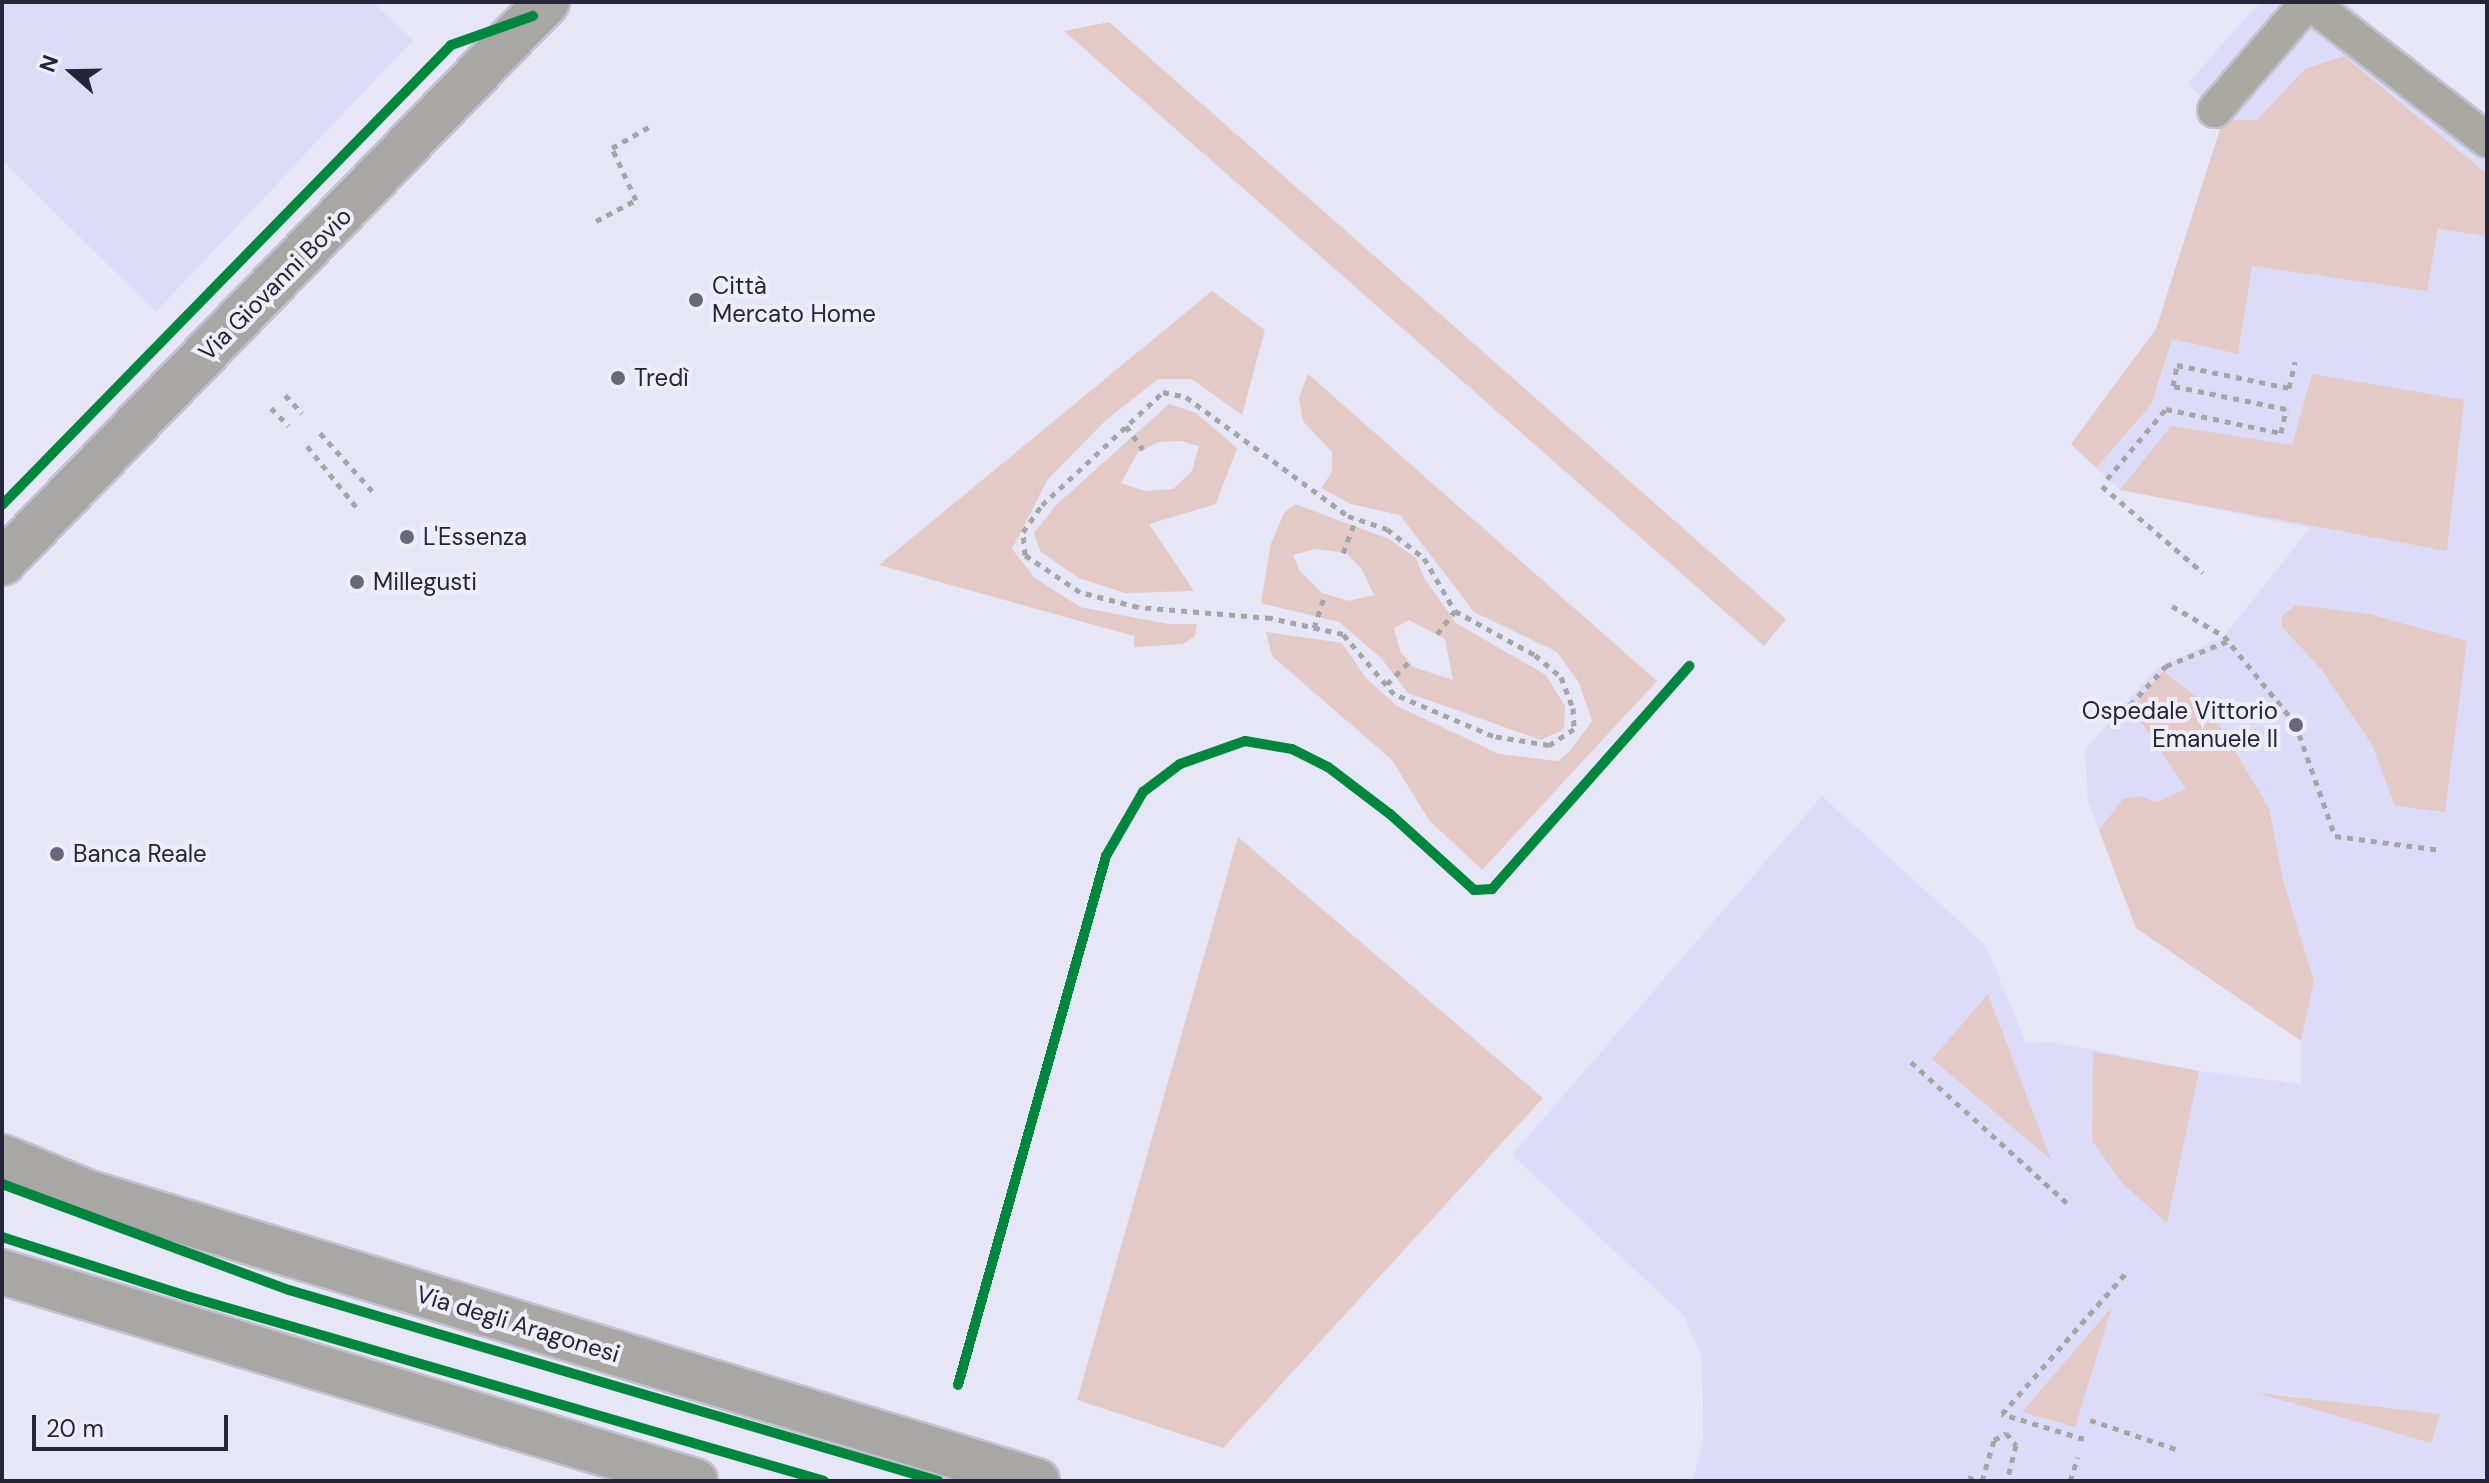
<!DOCTYPE html>
<meta charset="utf-8">
<style>
body{margin:0}
#map{position:relative;width:2489px;height:1483px;overflow:hidden;background:#e6e6f7;font-family:"DM Sans",sans-serif}
div>[style]{position:absolute}
.built>*{inset:0;background:#dcdcf8}
.green>*{inset:0;background:#e3cac6}
.path>*{height:5px;margin-top:-2.5px;transform-origin:0;background:repeating-linear-gradient(90deg,#a6a5a6 0 6px,transparent 0 12px)}
.roads{filter:drop-shadow(2px 0 #c1c1cf) drop-shadow(-2px 0 #c1c1cf) drop-shadow(0 2px #c1c1cf) drop-shadow(0 -2px #c1c1cf)}
.lane>*{height:34px;margin:-17px;padding:0 17px;transform-origin:17px;border-radius:17px;background:#a9a9a2}
.secondary>*{height:44px;margin:-22px;padding:0 22px;transform-origin:22px;border-radius:22px;background:#a9a7a3}
.cycleway>*{height:10px;margin:-5px;padding:0 5px;transform-origin:5px;border-radius:5px;background:#00873e}
.dots>*{width:22px;height:22px;translate:-50% -50%;box-sizing:border-box;border:4px solid #eeeef9;border-radius:50%}
span{translate:-50% -50%;white-space:nowrap;text-align:center;line-height:1.15;-webkit-text-stroke:8px #eeeef9;paint-order:stroke}
.street-label{font-size:24px;color:#252438}
.poi-label{font-size:24px;color:#252438}
.left{translate:0 -50%;text-align:left}
.right{translate:-100% -50%;text-align:right}
.frame{position:absolute;inset:0;border:4px solid #252438;pointer-events:none}
.north{position:absolute;left:32px;top:32px;width:80px;height:80px;-webkit-text-stroke:6px #eeeef9;paint-order:stroke;rotate:290deg;font-size:22px;font-weight:700;line-height:32px;text-align:center;color:#252438}
.north::after{content:'';display:block;margin:auto;width:28px;height:36px;background:#252438;clip-path:polygon(50% 0,100% 100%,50% 72%,0 100%)}
.scale{position:absolute;left:32px;top:1415px;width:196px;height:36px;box-sizing:border-box;border:4px solid #252438;border-top:0;padding-left:10px;font-size:24px;line-height:28px;white-space:nowrap;color:#252438;-webkit-text-stroke:6px #eeeef9;paint-order:stroke}
</style>
<div id="map">
<div class="built">
<div style="clip-path:polygon(2px 2px,373px 2px,413px 40px,156px 312px,2px 160px)"></div>
<div style="clip-path:polygon(2260px 2px,2345px 2px,2487px 124px,2487px 1481px,1693px 1481px,1703px 1442px,1702px 1357px,1684px 1316px,1512px 1155px,1822px 796px,1986px 946px,2026px 1043px,2053px 1042px,2199px 1071px,2301px 1084px,2301px 1040px,2136px 928px,2088px 801px,2085px 750px,2156px 669px,2224px 636px,2310px 528px,2120px 490px,2071px 444px,2156px 329px,2223px 120px,2188px 83px)"></div>
</div>
<div class="green">
<div style="clip-path:polygon(1109px 22px,1786px 619px,1764px 646px,1064px 31px)"></div>
<div style="clip-path:polygon(2344px 56px,2487px 174px,2487px 236px,2438px 229px,2427px 291px,2252px 266px,2238px 354px,2172px 339px,2151px 405px,2096px 468px,2071px 444px,2156px 329px,2223px 120px,2257px 120px,2305px 69px)"></div>
<div style="clip-path:polygon(1212px 291px,1265px 330px,1242px 415px,1192px 379px,1158px 379px,1106px 420px,1048px 479px,1012px 549px,1035px 578px,1080px 607px,1167px 624px,1197px 624px,1195px 636px,1183px 644px,1134px 647px,1134px 636px,879px 565px)"></div>
<div style="clip-path:polygon(1308px 374px,1657px 681px,1482px 870px,1429px 820px,1392px 760px,1272px 656px,1266px 632px,1342px 643px,1366px 678px,1397px 706px,1499px 754px,1558px 761px,1570px 751px,1592px 721px,1579px 683px,1557px 652px,1474px 612px,1400px 515px,1351px 504px,1321px 488px,1332px 472px,1332px 452px,1303px 421px,1299px 397px)"></div>
<div style="clip-path:polygon(2312px 374px,2464px 400px,2447px 551px,2120px 490px,2171px 426px,2292px 445px)"></div>
<div style="clip-path:polygon(evenodd,1169px 404px,1196px 413px,1237px 448px,1216px 504px,1149px 524px,1194px 591px,1125px 593px,1079px 578px,1041px 552px,1034px 533px,1056px 505px,1169px 404px,1181px 441px,1199px 446px,1192px 471px,1173px 489px,1145px 491px,1121px 483px,1138px 452px,1159px 442px,1181px 441px)"></div>
<div style="clip-path:polygon(evenodd,1295px 504px,1389px 539px,1416px 558px,1424px 578px,1456px 623px,1546px 675px,1565px 706px,1564px 729px,1541px 740px,1408px 693px,1381px 658px,1339px 622px,1261px 603px,1271px 543px,1284px 513px,1295px 504px,1316px 549px,1346px 553px,1361px 568px,1374px 595px,1349px 601px,1322px 593px,1300px 571px,1293px 555px,1316px 549px,1295px 504px,1409px 620px,1445px 639px,1453px 680px,1413px 667px,1400px 651px,1394px 628px,1409px 620px)"></div>
<div style="clip-path:polygon(2296px 605px,2369px 614px,2467px 641px,2445px 812px,2395px 806px,2372px 745px,2321px 669px,2282px 627px,2282px 616px)"></div>
<div style="clip-path:polygon(2163px 671px,2194px 695px,2223px 731px,2269px 808px,2283px 880px,2314px 981px,2301px 1041px,2136px 928px,2099px 830px,2123px 799px,2139px 796px,2157px 802px,2186px 789px,2132px 708px)"></div>
<div style="clip-path:polygon(1238px 837px,1543px 1098px,1223px 1448px,1077px 1400px)"></div>
<div style="clip-path:polygon(1988px 994px,2051px 1160px,1932px 1059px)"></div>
<div style="clip-path:polygon(2093px 1052px,2199px 1071px,2167px 1223px,2123px 1184px,2092px 1141px)"></div>
<div style="clip-path:polygon(2112px 1307px,2075px 1427px,2022px 1412px)"></div>
<div style="clip-path:polygon(2257px 1393px,2440px 1414px,2431px 1443px)"></div>
</div>
<div class="path">
<div style="left:596px;top:221px;width:45px;rotate:-27.7deg"></div>
<div style="left:636px;top:200px;width:57px;rotate:-114.8deg"></div>
<div style="left:612px;top:148px;width:48px;rotate:-29.7deg"></div>
<div style="left:1163px;top:392px;width:24px;rotate:12deg"></div>
<div style="left:1186px;top:397px;width:201px;rotate:36.3deg"></div>
<div style="left:1348px;top:516px;width:41px;rotate:18.4deg"></div>
<div style="left:1387px;top:529px;width:47px;rotate:38.1deg"></div>
<div style="left:1424px;top:558px;width:61px;rotate:59.7deg"></div>
<div style="left:1455px;top:611px;width:91px;rotate:28.8deg"></div>
<div style="left:1535px;top:655px;width:34px;rotate:40deg"></div>
<div style="left:1561px;top:677px;width:33px;rotate:69deg"></div>
<div style="left:1573px;top:708px;width:21px;rotate:87deg"></div>
<div style="left:1574px;top:729px;width:30px;rotate:147deg"></div>
<div style="left:1549px;top:745px;width:57px;rotate:-170.9deg"></div>
<div style="left:1493px;top:736px;width:108px;rotate:-157deg"></div>
<div style="left:1394px;top:694px;width:79px;rotate:-130.4deg"></div>
<div style="left:1343px;top:634px;width:74px;rotate:-167.5deg"></div>
<div style="left:1271px;top:618px;width:133px;rotate:-175.3deg"></div>
<div style="left:1138px;top:607px;width:60px;rotate:-165.5deg"></div>
<div style="left:1080px;top:592px;width:66px;rotate:-146.1deg"></div>
<div style="left:1025px;top:555px;width:23px;rotate:-95deg"></div>
<div style="left:1023px;top:532px;width:33px;rotate:-55deg"></div>
<div style="left:1042px;top:505px;width:166px;rotate:-43deg"></div>
<div style="left:285px;top:395px;width:25px;rotate:47deg"></div>
<div style="left:271px;top:408px;width:25px;rotate:45deg"></div>
<div style="left:1126px;top:426px;width:29px;rotate:54deg"></div>
<div style="left:320px;top:433px;width:81px;rotate:48deg"></div>
<div style="left:307px;top:446px;width:80px;rotate:51.1deg"></div>
<div style="left:2107px;top:479px;width:92px;rotate:-49.9deg"></div>
<div style="left:2166px;top:409px;width:117px;rotate:11.8deg"></div>
<div style="left:2281px;top:433px;width:25px;rotate:-78deg"></div>
<div style="left:2286px;top:409px;width:115px;rotate:-168.5deg"></div>
<div style="left:2173px;top:386px;width:21px;rotate:-79deg"></div>
<div style="left:2177px;top:365px;width:114px;rotate:11.6deg"></div>
<div style="left:2289px;top:388px;width:27px;rotate:-77deg"></div>
<div style="left:2102px;top:486px;width:133px;rotate:40.7deg"></div>
<div style="left:1343px;top:553px;width:36px;rotate:-69deg"></div>
<div style="left:2172px;top:606px;width:60px;rotate:30deg"></div>
<div style="left:2224px;top:636px;width:112px;rotate:50.8deg"></div>
<div style="left:2295px;top:723px;width:120px;rotate:70.5deg"></div>
<div style="left:2335px;top:836px;width:107px;rotate:7.5deg"></div>
<div style="left:1314px;top:628px;width:35px;rotate:-72deg"></div>
<div style="left:1437px;top:634px;width:29px;rotate:-52deg"></div>
<div style="left:1387px;top:684px;width:31px;rotate:-45deg"></div>
<div style="left:2130px;top:705px;width:53px;rotate:-47.3deg"></div>
<div style="left:2166px;top:666px;width:67px;rotate:-22deg"></div>
<div style="left:1911px;top:1062px;width:210px;rotate:42.1deg"></div>
<div style="left:2090px;top:1420px;width:91px;rotate:18.6deg"></div>
<div style="left:2084px;top:1439px;width:86px;rotate:-163deg"></div>
<div style="left:2002px;top:1414px;width:188px;rotate:-48.7deg"></div>
<div style="left:1968px;top:1477px;width:12px;rotate:20deg"></div>
<div style="left:1982px;top:1481px;width:43px;rotate:-73.7deg"></div>
<div style="left:1994px;top:1440px;width:14px;rotate:-30deg"></div>
<div style="left:2006px;top:1433px;width:16px;rotate:50deg"></div>
<div style="left:2016px;top:1445px;width:37px;rotate:104deg"></div>
<div style="left:2070px;top:1481px;width:25px;rotate:-72deg"></div>
</div>
<div class="roads">
<div class="lane">
<div style="left:2309px;top:2px;width:225px;rotate:37.8deg"></div>
<div style="left:2215px;top:110px;width:143px;rotate:-49.3deg"></div>
</div>
<div class="secondary">
<div style="left:2px;top:563px;width:782px;rotate:-45.83deg"></div>
<div style="left:2px;top:1157px;width:91px;rotate:22.6deg"></div>
<div style="left:86px;top:1192px;width:994px;rotate:16.9deg"></div>
<div style="left:2px;top:1272px;width:724px;rotate:16.78deg"></div>
</div>
</div>
<div class="cycleway">
<div style="left:2px;top:505px;width:643px;rotate:-45.69deg"></div>
<div style="left:451px;top:45px;width:87px;rotate:-19.5deg"></div>
<div style="left:2px;top:1184px;width:306px;rotate:20.3deg"></div>
<div style="left:289px;top:1290px;width:677px;rotate:16.4deg"></div>
<div style="left:2px;top:1237px;width:197px;rotate:17.7deg"></div>
<div style="left:190px;top:1297px;width:660px;rotate:16.18deg"></div>
<div style="left:958px;top:1385px;width:549px;rotate:-74.37deg"></div>
<div style="left:1106px;top:856px;width:74px;rotate:-60deg"></div>
<div style="left:1143px;top:792px;width:46px;rotate:-37.1deg"></div>
<div style="left:1180px;top:764px;width:69px;rotate:-19.5deg"></div>
<div style="left:1245px;top:741px;width:48px;rotate:9.7deg"></div>
<div style="left:1292px;top:749px;width:40px;rotate:26.6deg"></div>
<div style="left:1328px;top:767px;width:78px;rotate:37.2deg"></div>
<div style="left:1390px;top:814px;width:113px;rotate:42.1deg"></div>
<div style="left:1474px;top:890px;width:18px;rotate:-3deg"></div>
<div style="left:1492px;top:889px;width:298px;rotate:-48.5deg"></div>
</div>
<div class="dots">
<div style="left:696px;top:300px;background:#69687b"></div>
<div style="left:618px;top:378px;background:#69687b"></div>
<div style="left:407px;top:537px;background:#69687b"></div>
<div style="left:357px;top:582px;background:#69687b"></div>
<div style="left:2296px;top:725px;background:#69687b"></div>
<div style="left:57px;top:854px;background:#69687b"></div>
</div>
<div class="street-label">
<span style="left:275px;top:284px;rotate:-45deg">Via Giovanni Bovio</span>
<span style="left:518px;top:1324px;rotate:17deg">Via degli Aragonesi</span>
</div>
<div class="poi-label">
<span class="left" style="left:712px;top:300px">Città<br>Mercato Home</span>
<span class="left" style="left:634px;top:378px">Tredì</span>
<span class="left" style="left:423px;top:537px">L'Essenza</span>
<span class="left" style="left:373px;top:582px">Millegusti</span>
<span class="right" style="left:2278px;top:725px">Ospedale Vittorio<br>Emanuele II</span>
<span class="left" style="left:73px;top:854px">Banca Reale</span>
</div>
<div class="frame"></div>
<div class="north">N</div>
<div class="scale">20 m</div>
</div>
